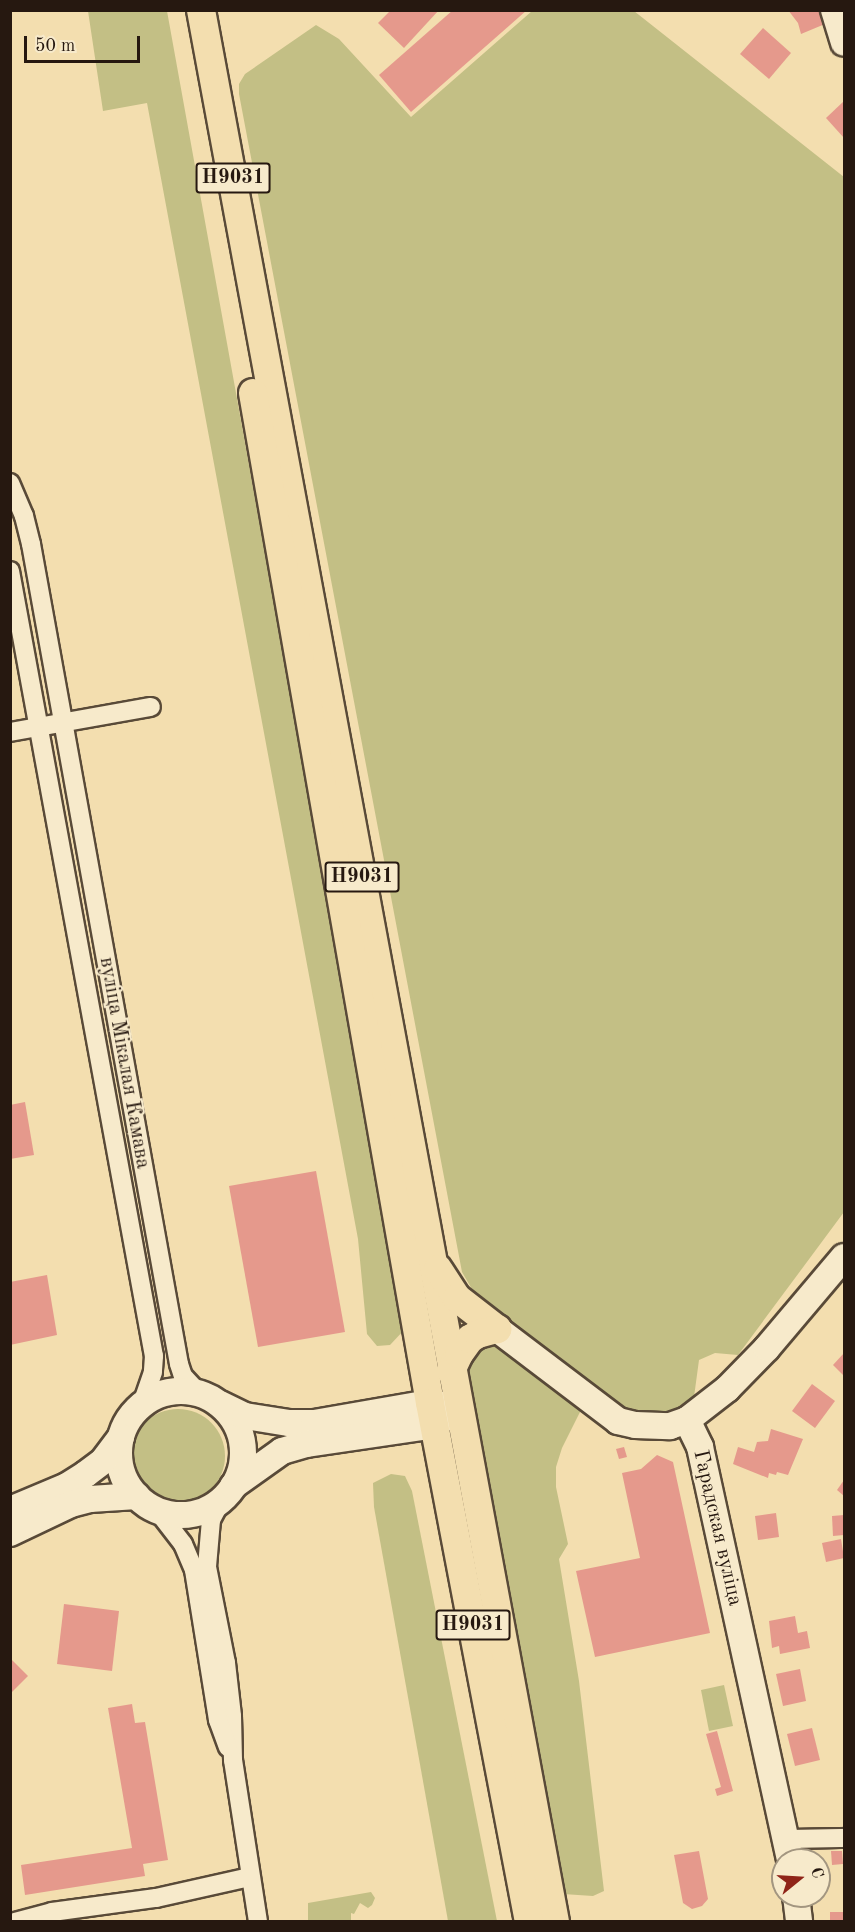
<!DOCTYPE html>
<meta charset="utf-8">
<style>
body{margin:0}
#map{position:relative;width:855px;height:1932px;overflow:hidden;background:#f3deaf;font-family:"Old Standard TT",serif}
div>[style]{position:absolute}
.green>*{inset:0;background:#c3bf85}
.round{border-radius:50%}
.building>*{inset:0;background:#e5998c}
.roads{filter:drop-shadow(2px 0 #594a38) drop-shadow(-2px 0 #594a38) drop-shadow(0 2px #594a38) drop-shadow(0 -2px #594a38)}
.street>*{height:18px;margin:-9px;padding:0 9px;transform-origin:9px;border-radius:9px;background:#f7eacb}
.secondary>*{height:26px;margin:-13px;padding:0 13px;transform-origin:13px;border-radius:13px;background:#f7eacb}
.secondary>.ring{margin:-13px;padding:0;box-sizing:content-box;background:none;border:26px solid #f7eacb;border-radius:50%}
.primary>*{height:28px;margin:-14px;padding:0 14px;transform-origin:14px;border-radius:14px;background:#f3deaf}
span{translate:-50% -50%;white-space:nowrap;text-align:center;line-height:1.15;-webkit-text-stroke:4.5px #f7eacb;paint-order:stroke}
.shield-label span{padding:2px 4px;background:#f7eacb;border:2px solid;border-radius:4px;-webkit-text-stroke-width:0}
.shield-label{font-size:20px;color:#261810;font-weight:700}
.street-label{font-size:21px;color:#261810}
.frame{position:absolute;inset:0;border:12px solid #261810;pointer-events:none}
.north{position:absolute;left:771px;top:1848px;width:60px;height:60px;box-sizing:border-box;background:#f7eacb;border:2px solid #a39680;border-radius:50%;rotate:72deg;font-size:16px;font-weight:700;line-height:24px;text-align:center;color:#261810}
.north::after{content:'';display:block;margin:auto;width:21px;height:27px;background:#8f2418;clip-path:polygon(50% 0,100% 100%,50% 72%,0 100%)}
.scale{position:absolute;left:24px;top:36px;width:116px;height:27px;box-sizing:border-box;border:3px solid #261810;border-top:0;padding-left:8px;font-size:18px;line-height:21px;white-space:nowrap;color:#261810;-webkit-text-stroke:4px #f7eacb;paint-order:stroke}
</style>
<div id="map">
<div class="green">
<div style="clip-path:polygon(88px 11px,167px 11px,405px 1329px,390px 1345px,377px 1346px,367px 1334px,358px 1239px,147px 103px,103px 111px)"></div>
<div style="clip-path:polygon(532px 11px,634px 11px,844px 177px,844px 1212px,738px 1355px,715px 1353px,699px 1360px,694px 1397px,667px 1414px,628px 1415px,590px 1392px,562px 1448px,556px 1467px,556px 1487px,568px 1544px,559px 1559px,579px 1681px,604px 1891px,593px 1896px,563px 1894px,459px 1373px,474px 1348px,500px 1342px,512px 1322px,473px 1291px,462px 1272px,239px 94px,239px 84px,245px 74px,316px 25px,339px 39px,411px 117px)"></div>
<div class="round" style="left:131px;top:1409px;width:94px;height:94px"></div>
<div style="clip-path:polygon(391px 1474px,405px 1476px,412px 1491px,497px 1921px,448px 1921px,374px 1507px,373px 1483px)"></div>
<div style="clip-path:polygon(724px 1685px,733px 1726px,709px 1731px,701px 1690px)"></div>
<div style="clip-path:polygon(371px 1892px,375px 1898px,372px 1905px,368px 1908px,360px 1903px,354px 1914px,351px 1913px,351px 1921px,308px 1921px,308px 1903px)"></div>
</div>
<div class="building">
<div style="clip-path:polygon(391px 10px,439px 10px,404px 48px,378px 23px)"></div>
<div style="clip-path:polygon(453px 10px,527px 10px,411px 112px,379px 75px)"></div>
<div style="clip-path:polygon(788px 10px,825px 10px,825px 24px,801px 34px,798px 23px)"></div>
<div style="clip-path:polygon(763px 28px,791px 53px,769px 79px,740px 54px)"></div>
<div style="clip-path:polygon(844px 101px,844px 138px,826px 118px)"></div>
<div style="clip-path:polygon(25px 1102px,34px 1155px,10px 1159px,10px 1105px)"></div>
<div style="clip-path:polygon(316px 1171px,345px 1332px,258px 1347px,229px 1186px)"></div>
<div style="clip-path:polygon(47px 1275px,57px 1335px,10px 1345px,10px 1282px)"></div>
<div style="clip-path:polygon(844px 1353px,844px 1376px,833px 1365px)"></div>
<div style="clip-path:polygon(812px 1384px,835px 1401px,815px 1428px,792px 1411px)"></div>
<div style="clip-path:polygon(771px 1429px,803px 1439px,788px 1475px,777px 1472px,776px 1475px,769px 1473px,768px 1478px,733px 1464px,738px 1447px,754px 1452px,757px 1442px,768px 1441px)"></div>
<div style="clip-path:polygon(624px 1447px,627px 1457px,619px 1459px,616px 1449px)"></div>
<div style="clip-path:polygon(657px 1455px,673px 1462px,710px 1633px,595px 1657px,576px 1571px,640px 1558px,622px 1473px,641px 1469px)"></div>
<div style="clip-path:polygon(844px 1480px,844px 1496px,837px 1490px)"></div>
<div style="clip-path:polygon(776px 1513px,779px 1537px,758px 1540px,755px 1516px)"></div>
<div style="clip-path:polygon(844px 1515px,844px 1535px,833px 1536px,832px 1516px)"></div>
<div style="clip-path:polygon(841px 1539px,844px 1558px,826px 1562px,822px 1543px)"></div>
<div style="clip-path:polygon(64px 1604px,119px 1611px,112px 1671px,57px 1664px)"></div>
<div style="clip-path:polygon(795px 1616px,798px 1633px,807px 1631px,810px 1648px,780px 1654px,779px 1646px,772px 1648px,769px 1621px)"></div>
<div style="clip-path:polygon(10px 1658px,28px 1676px,10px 1694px)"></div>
<div style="clip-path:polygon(800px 1669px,806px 1701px,783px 1706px,776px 1674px)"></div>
<div style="clip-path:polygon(132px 1704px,135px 1723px,145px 1722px,168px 1860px,143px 1864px,145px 1876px,25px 1895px,21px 1865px,132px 1848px,108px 1708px)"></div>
<div style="clip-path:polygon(812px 1728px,820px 1760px,795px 1766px,787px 1734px)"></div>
<div style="clip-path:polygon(717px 1731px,733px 1791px,717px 1796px,715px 1789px,721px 1787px,706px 1734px)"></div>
<div style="clip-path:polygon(699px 1851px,708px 1899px,702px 1906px,692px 1909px,683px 1903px,674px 1855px)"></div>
<div style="clip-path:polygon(831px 1851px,842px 1851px,843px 1864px,832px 1865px)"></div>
<div style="clip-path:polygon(830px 1912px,844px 1912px,844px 1922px,830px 1922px)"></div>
</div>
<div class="roads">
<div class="street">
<div style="left:10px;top:483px;width:36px;rotate:67deg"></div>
<div style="left:24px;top:516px;width:29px;rotate:76deg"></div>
<div style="left:31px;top:544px;width:833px;rotate:79.77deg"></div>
<div style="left:179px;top:1364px;width:13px;rotate:72deg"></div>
<div style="left:183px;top:1376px;width:25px;rotate:47deg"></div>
<div style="left:10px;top:571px;width:798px;rotate:79.61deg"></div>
<div style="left:154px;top:1356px;width:16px;rotate:94deg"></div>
<div style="left:153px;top:1372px;width:36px;rotate:109deg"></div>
<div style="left:10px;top:732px;width:143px;rotate:-10.1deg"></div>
<div style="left:221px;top:1501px;width:21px;rotate:118deg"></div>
<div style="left:211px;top:1520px;width:47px;rotate:94.9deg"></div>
<div style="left:207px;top:1567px;width:98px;rotate:78.8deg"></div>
<div style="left:226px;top:1663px;width:53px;rotate:83.5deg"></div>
<div style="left:232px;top:1716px;width:44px;rotate:88.7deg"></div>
<div style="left:233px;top:1760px;width:164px;rotate:81.2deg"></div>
<div style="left:156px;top:1509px;width:44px;rotate:52.4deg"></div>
<div style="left:183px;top:1544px;width:28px;rotate:67deg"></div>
<div style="left:194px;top:1570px;width:152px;rotate:80.9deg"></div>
<div style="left:218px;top:1720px;width:29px;rotate:70deg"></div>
<div style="left:786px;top:1839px;width:58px;rotate:-1deg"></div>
<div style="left:15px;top:1922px;width:38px;rotate:-15deg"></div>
<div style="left:52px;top:1912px;width:105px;rotate:-7.7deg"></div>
<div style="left:156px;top:1898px;width:96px;rotate:-12.6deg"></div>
</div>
<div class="secondary">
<div style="left:834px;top:10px;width:34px;rotate:73deg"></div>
<div style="left:497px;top:1329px;width:152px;rotate:37.2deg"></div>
<div style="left:618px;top:1421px;width:17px;rotate:13deg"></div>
<div style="left:635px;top:1425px;width:35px;rotate:2deg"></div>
<div style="left:670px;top:1426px;width:18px;rotate:-19deg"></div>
<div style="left:687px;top:1420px;width:51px;rotate:-37.8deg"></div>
<div style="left:727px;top:1389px;width:57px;rotate:-45.7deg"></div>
<div style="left:767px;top:1348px;width:119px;rotate:-49.8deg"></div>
<div class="ring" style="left:119px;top:1391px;width:98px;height:98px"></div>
<div style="left:220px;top:1404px;width:28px;rotate:26deg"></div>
<div style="left:245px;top:1416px;width:45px;rotate:9deg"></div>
<div style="left:289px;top:1423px;width:25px"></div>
<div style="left:314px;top:1423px;width:118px;rotate:-9.8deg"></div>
<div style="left:430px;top:1403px;width:18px;rotate:9deg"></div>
<div style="left:687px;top:1420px;width:30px;rotate:64deg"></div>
<div style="left:700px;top:1447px;width:423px;rotate:77.7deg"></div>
<div style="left:233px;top:1486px;width:60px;rotate:-35.5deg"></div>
<div style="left:282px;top:1451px;width:26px;rotate:-16deg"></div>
<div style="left:307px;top:1444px;width:129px;rotate:-8.4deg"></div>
<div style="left:435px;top:1425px;width:18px;rotate:-38deg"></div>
<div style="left:10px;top:1510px;width:62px;rotate:-22.8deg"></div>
<div style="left:67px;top:1486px;width:22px;rotate:-32deg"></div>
<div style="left:86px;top:1474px;width:21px;rotate:-37deg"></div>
<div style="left:103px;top:1461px;width:30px;rotate:-53deg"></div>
<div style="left:10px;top:1533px;width:68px;rotate:-25.4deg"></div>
<div style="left:71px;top:1504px;width:20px;rotate:-15deg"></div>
<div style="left:90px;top:1499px;width:47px;rotate:-3.7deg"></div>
<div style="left:796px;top:1896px;width:26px;rotate:83deg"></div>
</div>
<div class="primary">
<div style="left:201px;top:10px;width:1944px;rotate:79.51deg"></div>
<div style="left:253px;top:393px;width:1025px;rotate:80.06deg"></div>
<div style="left:430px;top:1403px;width:528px;rotate:79.2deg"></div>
<div style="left:438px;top:1269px;width:35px;rotate:57deg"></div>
<div style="left:457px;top:1298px;width:51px;rotate:37.8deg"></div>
<div style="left:451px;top:1371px;width:19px;rotate:-65deg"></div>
<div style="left:459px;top:1354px;width:19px;rotate:-54deg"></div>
<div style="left:470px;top:1339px;width:9px;rotate:-32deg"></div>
<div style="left:478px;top:1334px;width:20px;rotate:-15deg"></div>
</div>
</div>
<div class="shield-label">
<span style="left:233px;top:178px">Н9031</span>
<span style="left:362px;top:877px">Н9031</span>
<span style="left:473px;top:1625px">Н9031</span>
</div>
<div class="street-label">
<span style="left:124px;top:1063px;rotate:80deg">вуліца Мікалая Камава</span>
<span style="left:717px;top:1528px;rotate:77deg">Гарадская вуліца</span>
</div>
<div class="frame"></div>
<div class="north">С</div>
<div class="scale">50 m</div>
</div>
